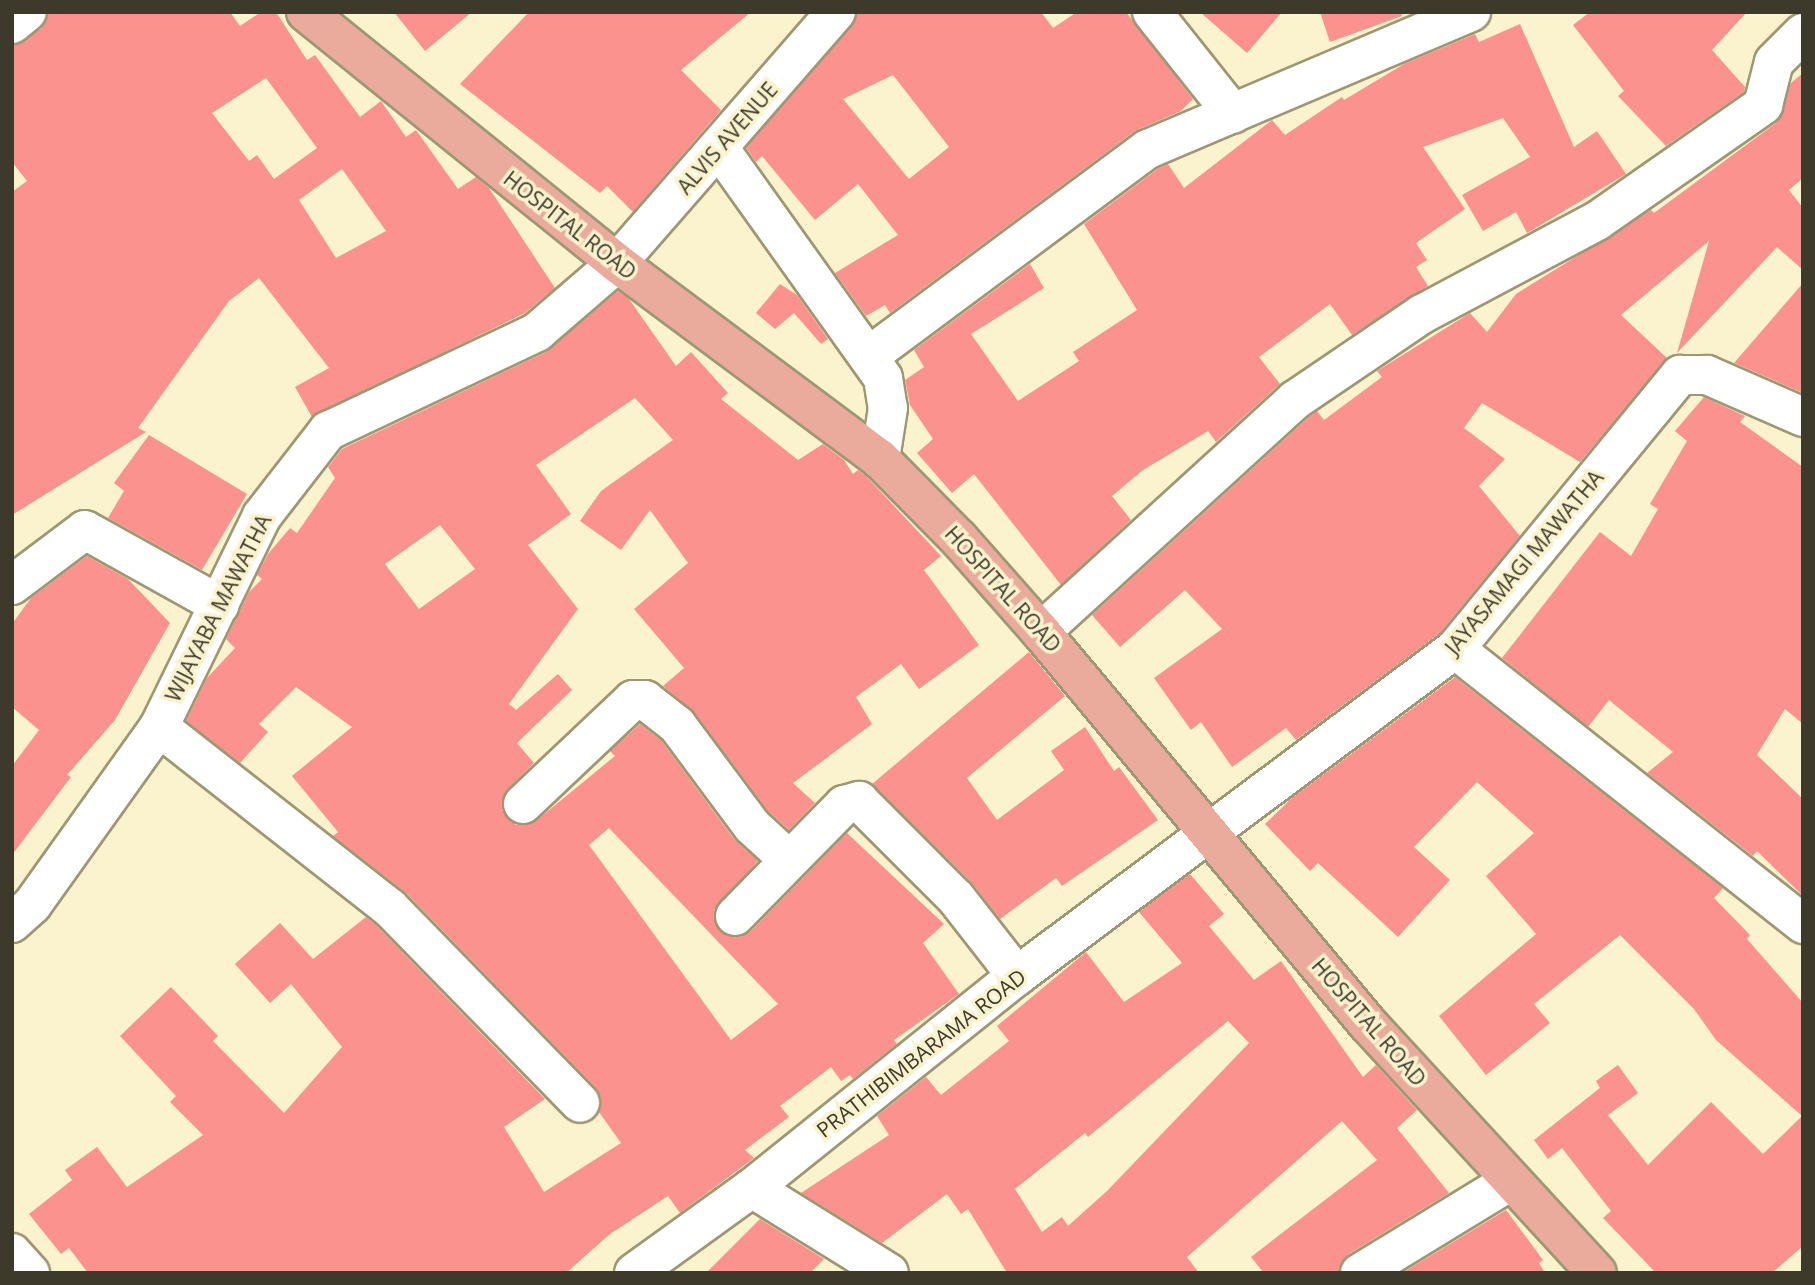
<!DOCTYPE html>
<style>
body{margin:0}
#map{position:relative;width:1815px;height:1285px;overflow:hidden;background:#fbf3ce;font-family:"Open Sans",sans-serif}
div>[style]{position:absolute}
.building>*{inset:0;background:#fb928d}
.roads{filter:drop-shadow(2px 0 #9e9774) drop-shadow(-2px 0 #9e9774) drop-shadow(0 2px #9e9774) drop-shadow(0 -2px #9e9774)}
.minor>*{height:38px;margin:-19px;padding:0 19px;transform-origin:19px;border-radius:19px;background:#fff}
.major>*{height:38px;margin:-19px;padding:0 19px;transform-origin:19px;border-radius:19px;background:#eaab9c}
span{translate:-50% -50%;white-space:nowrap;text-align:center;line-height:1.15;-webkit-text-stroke:7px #fbf3ce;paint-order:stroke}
.street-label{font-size:21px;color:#3d3a2c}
.frame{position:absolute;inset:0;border:14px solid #3d3a2c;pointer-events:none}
</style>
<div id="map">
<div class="building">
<div style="clip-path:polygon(evenodd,48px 12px,230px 12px,240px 26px,261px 12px,276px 12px,307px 60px,315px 55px,360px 117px,381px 101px,406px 137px,416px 130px,458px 189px,476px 177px,489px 188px,555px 288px,525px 313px,312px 417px,295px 387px,329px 368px,259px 278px,229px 301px,138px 428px,146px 432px,12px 515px,12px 192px,27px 181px,12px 162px,12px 45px,41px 29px,48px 12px,266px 78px,317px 148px,274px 179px,257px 155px,249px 161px,212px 113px,266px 78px,48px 12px,342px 169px,386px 231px,336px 258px,299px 200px,342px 169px)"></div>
<div style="clip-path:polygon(394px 12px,472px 12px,425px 51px)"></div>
<div style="clip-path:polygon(529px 12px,751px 12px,681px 70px,721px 110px,633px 212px,607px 186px,600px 193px,460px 84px)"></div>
<div style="clip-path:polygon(evenodd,857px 12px,1041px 12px,1053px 28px,1077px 12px,1126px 12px,1193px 99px,1181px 111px,1135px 131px,890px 313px,885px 305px,866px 316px,835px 273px,898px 235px,858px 184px,815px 220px,762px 156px,756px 162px,746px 148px,852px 26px,857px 12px,893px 75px,949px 147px,909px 179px,843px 99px,893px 75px)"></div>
<div style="clip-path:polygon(1200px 12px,1282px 12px,1247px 53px)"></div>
<div style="clip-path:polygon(1320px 12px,1401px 12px,1402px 16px,1330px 42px)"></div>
<div style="clip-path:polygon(1590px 12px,1747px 12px,1712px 50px,1745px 87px,1744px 92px,1666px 146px,1618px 96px,1624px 91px,1573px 25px)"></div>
<div style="clip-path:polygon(1520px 24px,1574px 147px,1597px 131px,1626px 174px,1527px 233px,1516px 212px,1483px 231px,1462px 195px,1530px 157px,1503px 118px,1423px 147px,1465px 209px,1416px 243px,1427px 260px,1416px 267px,1428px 286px,1352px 335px,1330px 304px,1259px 357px,1280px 384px,1216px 442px,1208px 431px,1143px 470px,1112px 496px,1131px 520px,1061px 585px,974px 474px,952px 493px,917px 453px,933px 439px,910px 405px,905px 380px,924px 367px,914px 350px,1030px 264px,1044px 288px,971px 334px,1018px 401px,1079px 361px,1073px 352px,1137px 310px,1084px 224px,1159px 168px,1168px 164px,1184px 188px,1272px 120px,1285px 135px,1342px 97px,1344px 100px,1404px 64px,1475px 34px,1479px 42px)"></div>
<div style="clip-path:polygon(1803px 73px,1803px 178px,1789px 190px,1803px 208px,1803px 270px,1777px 247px,1677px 353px,1709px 241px,1621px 315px,1667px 358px,1580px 462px,1482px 403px,1464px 428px,1505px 459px,1479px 486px,1520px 536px,1440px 633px,1296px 740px,1286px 728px,1232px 767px,1201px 722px,1191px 730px,1154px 678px,1222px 629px,1185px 590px,1120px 647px,1092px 615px,1309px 417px,1317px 411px,1324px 420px,1382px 377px,1377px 371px,1470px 313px,1487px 332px,1516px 294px,1651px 210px,1654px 213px,1776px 123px,1791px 83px)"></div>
<div style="clip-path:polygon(1803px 283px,1803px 393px,1734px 363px)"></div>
<div style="clip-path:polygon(780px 284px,797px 295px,828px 339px,821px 344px,794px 313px,775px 329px,756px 313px)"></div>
<div style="clip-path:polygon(evenodd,618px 291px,629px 299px,676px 366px,691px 352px,728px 393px,721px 399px,798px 460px,823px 444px,844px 460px,853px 474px,858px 470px,866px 476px,941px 556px,924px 570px,979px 645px,919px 689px,901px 664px,856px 697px,872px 724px,793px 783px,815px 803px,789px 830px,768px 811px,694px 712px,663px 686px,684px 668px,634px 609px,688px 563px,650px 510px,621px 550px,580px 521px,601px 491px,673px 440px,635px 398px,536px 465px,571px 514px,528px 545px,578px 609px,509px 704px,516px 710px,558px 674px,572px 690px,517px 743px,534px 763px,508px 789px,502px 810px,516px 825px,537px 820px,615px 756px,610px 751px,640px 724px,661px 740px,734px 839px,758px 861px,714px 910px,720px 932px,740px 937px,751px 931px,847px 833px,944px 924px,923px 943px,959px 994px,894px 1040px,897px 1044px,853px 1079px,850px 1075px,841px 1081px,831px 1067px,780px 1106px,789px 1117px,745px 1150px,754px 1158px,680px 1213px,668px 1196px,610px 1234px,566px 1273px,88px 1273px,69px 1248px,61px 1254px,29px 1214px,72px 1180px,65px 1170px,97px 1147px,127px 1187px,203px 1135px,170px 1102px,176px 1096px,120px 1036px,171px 987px,218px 1036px,213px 1041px,284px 1113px,342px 1047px,291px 984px,270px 1003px,235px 964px,280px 923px,313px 959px,366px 917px,375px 924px,545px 1099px,504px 1127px,544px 1192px,621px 1143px,599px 1112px,601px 1098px,596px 1088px,406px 893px,333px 836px,338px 832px,292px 776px,352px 727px,296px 687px,259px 724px,268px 732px,240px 763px,186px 721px,207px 678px,235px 648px,226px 639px,249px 592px,262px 579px,257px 575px,268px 554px,290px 528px,297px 533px,335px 478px,328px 467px,342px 449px,546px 352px,618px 291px,440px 525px,475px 569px,419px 609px,385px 564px,440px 525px,618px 291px,609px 828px,778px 1004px,731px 1040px,589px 845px,609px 828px)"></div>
<div style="clip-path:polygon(1704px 397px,1745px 416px,1740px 422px,1803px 467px,1803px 724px,1785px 709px,1757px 755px,1803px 799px,1803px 896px,1757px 851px,1753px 856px,1647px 773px,1673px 752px,1609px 700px,1588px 727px,1502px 658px,1600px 532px,1631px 556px,1658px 509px,1650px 504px,1687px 441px,1675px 431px)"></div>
<div style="clip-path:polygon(149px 435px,247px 494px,202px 570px,108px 518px,124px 491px,114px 483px)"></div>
<div style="clip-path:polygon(87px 556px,128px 579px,170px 623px,115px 720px,67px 775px,71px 777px,12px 855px,12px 766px,39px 730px,12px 707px,12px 624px,31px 598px)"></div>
<div style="clip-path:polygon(1029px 652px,1065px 696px,967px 778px,997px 820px,1064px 770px,1051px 751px,1085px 727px,1114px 771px,1119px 767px,1158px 820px,1062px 886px,1056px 878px,1000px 919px,972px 883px,872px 784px)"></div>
<div style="clip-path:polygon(1455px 677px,1723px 888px,1714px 898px,1750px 935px,1747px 939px,1803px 1003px,1803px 1246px,1772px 1273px,1656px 1273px,1603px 1218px,1611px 1211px,1562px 1148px,1548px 1159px,1534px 1140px,1600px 1088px,1596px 1081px,1618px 1065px,1638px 1093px,1608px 1115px,1648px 1165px,1711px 1102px,1763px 1154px,1802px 1116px,1716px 1040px,1694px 1009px,1620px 935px,1534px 1004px,1550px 1023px,1486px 1075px,1439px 1016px,1536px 934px,1486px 876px,1534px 833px,1477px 782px,1414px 847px,1450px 880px,1398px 937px,1318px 863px,1310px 871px,1265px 824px,1292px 798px)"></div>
<div style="clip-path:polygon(evenodd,1190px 874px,1224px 914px,1209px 926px,1254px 980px,1281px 961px,1363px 1077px,1376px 1065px,1417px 1110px,1397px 1128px,1449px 1193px,1349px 1254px,1338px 1273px,1264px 1273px,1251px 1257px,1377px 1160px,1342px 1121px,1187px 1257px,1199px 1273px,1007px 1273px,968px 1209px,961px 1214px,947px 1194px,882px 1243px,801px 1193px,889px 1135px,877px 1116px,926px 1077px,941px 1095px,1009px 1041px,997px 1026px,1086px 952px,1124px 1002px,1182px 963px,1139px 912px,1190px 874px,1228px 1021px,1249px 1043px,1107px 1191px,1068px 1226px,1062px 1217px,1042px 1232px,1015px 1189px,1085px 1133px,1088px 1137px,1228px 1021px)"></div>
<div style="clip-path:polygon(1506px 1210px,1543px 1260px,1539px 1263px,1545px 1273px,1402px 1273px)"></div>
<div style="clip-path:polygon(760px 1219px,824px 1259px,810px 1273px,706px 1273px)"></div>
</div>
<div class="roads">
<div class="minor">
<div style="left:1152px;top:12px;width:130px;rotate:51.5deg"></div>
<div style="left:12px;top:24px;width:19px;rotate:-39deg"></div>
<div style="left:719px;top:148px;width:282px;rotate:54.5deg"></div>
<div style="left:883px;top:378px;width:30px;rotate:81deg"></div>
<div style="left:888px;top:408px;width:52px;rotate:98.9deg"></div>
<div style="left:869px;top:356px;width:347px;rotate:-36.6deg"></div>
<div style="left:1148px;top:149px;width:351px;rotate:-23deg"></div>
<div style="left:12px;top:585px;width:91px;rotate:-37deg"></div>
<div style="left:85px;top:530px;width:154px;rotate:29.1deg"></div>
<div style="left:1041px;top:632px;width:344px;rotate:-42.4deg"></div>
<div style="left:1295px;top:400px;width:153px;rotate:-34.1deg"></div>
<div style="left:1422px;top:314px;width:198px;rotate:-28deg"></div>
<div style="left:1597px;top:221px;width:203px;rotate:-34.9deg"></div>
<div style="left:1763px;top:105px;width:44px;rotate:-75.7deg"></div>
<div style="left:1774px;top:62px;width:41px;rotate:-45deg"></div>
<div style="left:1455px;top:649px;width:444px;rotate:38.3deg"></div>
<div style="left:159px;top:727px;width:293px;rotate:38.1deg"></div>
<div style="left:390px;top:908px;width:272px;rotate:45.7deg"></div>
<div style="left:523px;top:804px;width:151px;rotate:-43.4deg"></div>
<div style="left:633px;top:700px;width:12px"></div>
<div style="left:645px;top:700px;width:41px;rotate:38deg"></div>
<div style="left:677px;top:725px;width:126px;rotate:53.4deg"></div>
<div style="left:752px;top:826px;width:50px;rotate:42.6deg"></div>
<div style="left:735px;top:916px;width:156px;rotate:-45.5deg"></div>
<div style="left:844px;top:805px;width:16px;rotate:-15deg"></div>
<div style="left:859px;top:801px;width:137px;rotate:45deg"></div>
<div style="left:956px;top:898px;width:99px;rotate:52deg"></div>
<div style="left:12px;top:923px;width:27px;rotate:-42deg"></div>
<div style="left:32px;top:905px;width:219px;rotate:-54.5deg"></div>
<div style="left:159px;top:727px;width:235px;rotate:-64deg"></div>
<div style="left:262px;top:516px;width:108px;rotate:-52.2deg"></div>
<div style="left:328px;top:431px;width:231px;rotate:-25.3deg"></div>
<div style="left:537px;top:332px;width:106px;rotate:-40.8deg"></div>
<div style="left:617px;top:263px;width:333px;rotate:-48.9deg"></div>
<div style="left:752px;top:1188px;width:161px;rotate:31.8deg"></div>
<div style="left:12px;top:1253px;width:27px;rotate:48deg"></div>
<div style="left:634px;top:1273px;width:145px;rotate:-35.8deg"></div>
<div style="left:752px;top:1188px;width:339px;rotate:-38.7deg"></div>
<div style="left:1017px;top:976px;width:547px;rotate:-36.74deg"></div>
<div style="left:1455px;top:649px;width:355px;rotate:-50.6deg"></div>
<div style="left:1680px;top:375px;width:27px"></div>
<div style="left:1707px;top:375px;width:105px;rotate:23.6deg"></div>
<div style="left:1360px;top:1273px;width:177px;rotate:-31.4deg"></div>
</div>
<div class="major">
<div style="left:306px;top:12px;width:400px;rotate:38.9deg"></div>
<div style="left:617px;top:263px;width:328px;rotate:36.7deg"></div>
<div style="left:880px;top:459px;width:112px;rotate:45.4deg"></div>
<div style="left:959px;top:539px;width:124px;rotate:48.6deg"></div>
<div style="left:1041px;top:632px;width:510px;rotate:50.17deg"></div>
<div style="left:1368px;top:1024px;width:338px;rotate:47.4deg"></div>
</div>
</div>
<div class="street-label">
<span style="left:727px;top:138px;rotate:-49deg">ALVIS AVENUE</span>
<span style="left:570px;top:225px;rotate:38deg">HOSPITAL ROAD</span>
<span style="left:1524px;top:562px;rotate:-50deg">JAYASAMAGI MAWATHA</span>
<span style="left:1003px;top:589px;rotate:48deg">HOSPITAL ROAD</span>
<span style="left:218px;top:608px;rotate:-63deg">WIJAYABA MAWATHA</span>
<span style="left:1369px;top:1022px;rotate:49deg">HOSPITAL ROAD</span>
<span style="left:921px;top:1053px;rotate:-38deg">PRATHIBIMBARAMA ROAD</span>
</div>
<div class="frame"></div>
</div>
